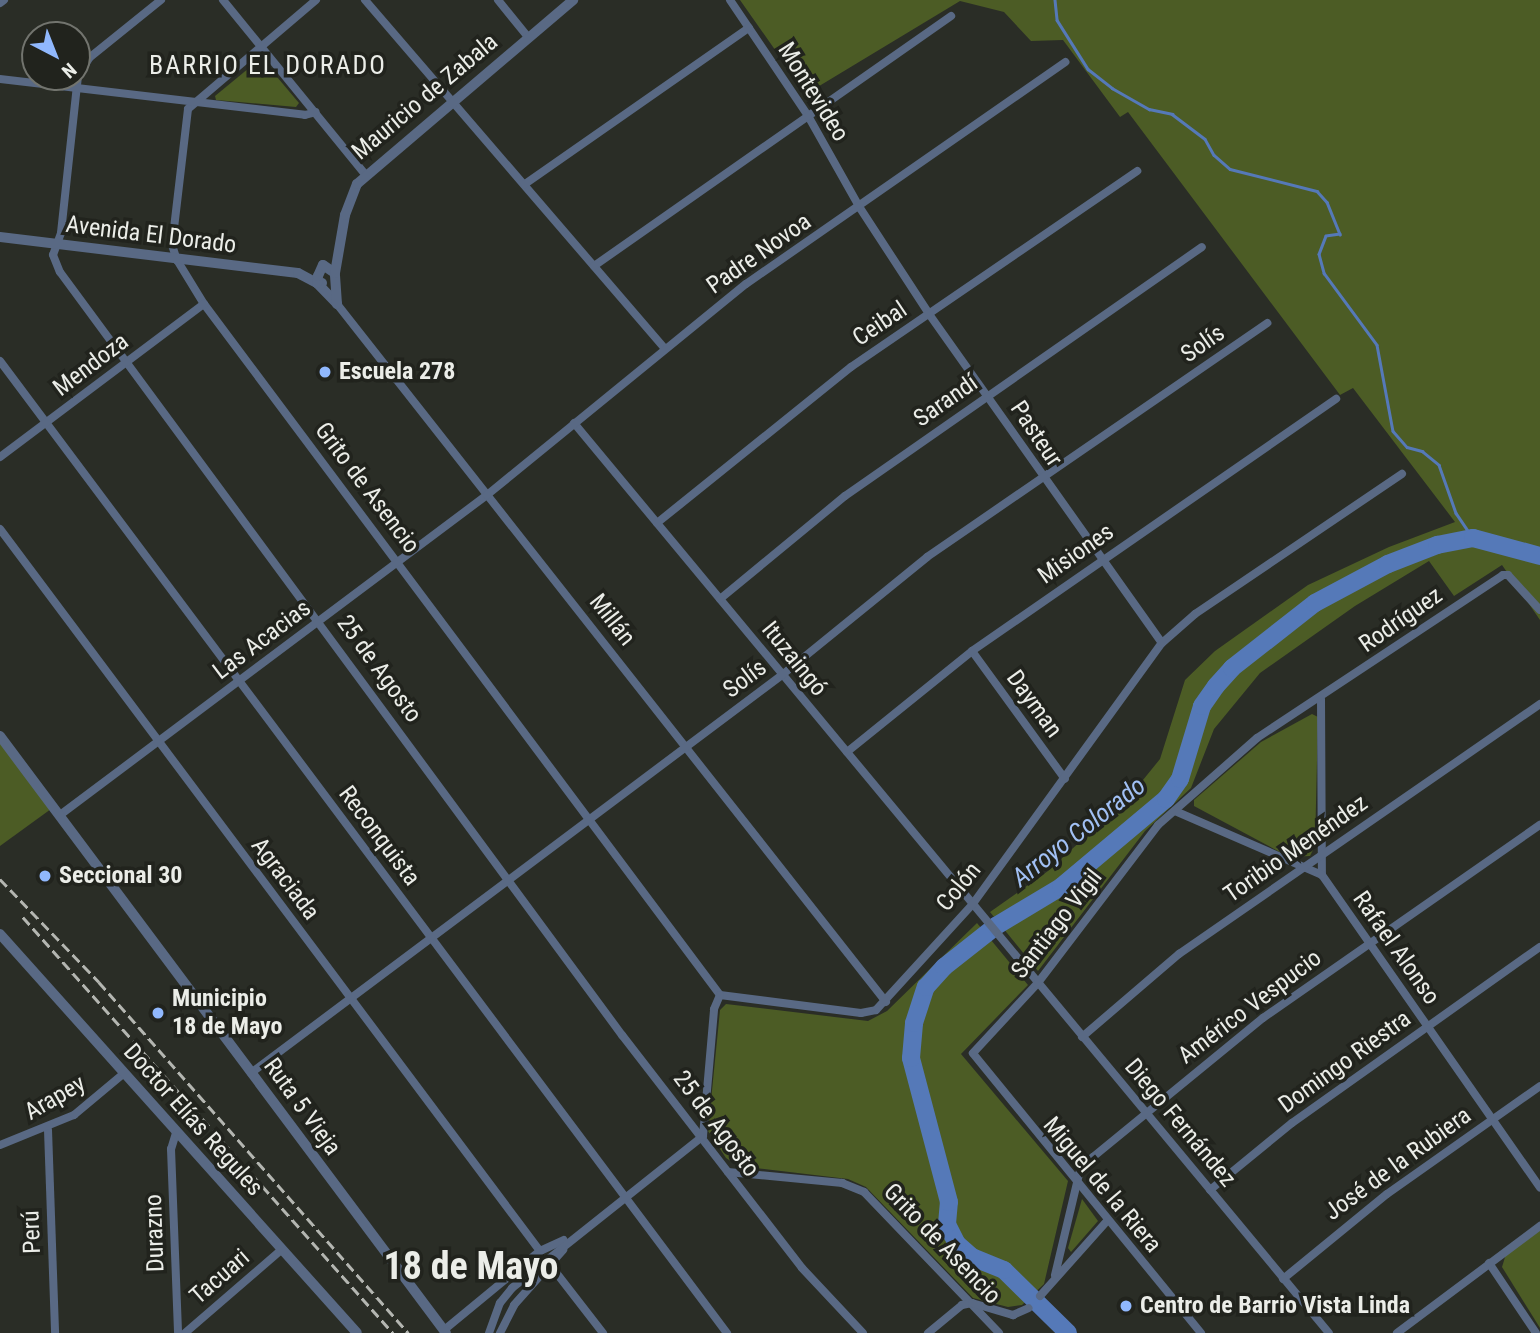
<!DOCTYPE html>
<meta charset="utf-8">
<style>
body{margin:0}
#map{position:relative;width:1540px;height:1333px;overflow:hidden;background:#2a2d26;font-family:"Roboto Condensed",sans-serif}
div>[style]{position:absolute}
.green>*{inset:0;background:#4c5c25}
.stream>*{height:2.5px;margin:-1.25px;padding:0 1.25px;transform-origin:1.25px;border-radius:1.25px;background:#5579b8}
.river>*{height:18px;margin:-9px;padding:0 9px;transform-origin:9px;border-radius:9px;background:#5579b8}
.minor>*{height:8px;margin:-4px;padding:0 4px;transform-origin:4px;border-radius:4px;background:#596984}
.tertiary>*{height:10px;margin:-5px;padding:0 5px;transform-origin:5px;border-radius:5px;background:#596984}
.rail>*{height:2.5px;margin-top:-1.25px;transform-origin:0;background:repeating-linear-gradient(90deg,#b4b6b1 0 10px,transparent 0 15px)}
.dots>*{width:19px;height:19px;translate:-50% -50%;box-sizing:border-box;border:4px solid #21231d;border-radius:50%}
span{translate:-50% -50%;white-space:nowrap;text-align:center;line-height:1.15;-webkit-text-stroke:7px #21231d;paint-order:stroke}
.street-label{font-size:24px;color:#ebede8}
.poi-label{font-size:24px;color:#ebede8;font-weight:700}
.left{translate:0 -50%;text-align:left}
.neighbourhood-label{font-size:26px;color:#ebede8;letter-spacing:2px}
.water-label{font-size:26px;color:#a1c0f4;font-style:italic}
.town-label{font-size:38px;color:#ebede8;font-weight:700}
.north{position:absolute;left:21px;top:21px;width:70px;height:70px;box-sizing:border-box;background:#21231d;border:2px solid #72746e;border-radius:50%;rotate:138deg;font-size:19px;font-weight:700;line-height:28px;text-align:center;color:#ebede8}
.north::after{content:'';display:block;margin:auto;width:24px;height:32px;background:#90b8fd;clip-path:polygon(50% 0,100% 100%,50% 72%,0 100%)}
</style>
<div id="map">
<div class="green">
<div style="clip-path:polygon(740px 0,1540px 0,1540px 620px,1502px 565px,1454px 596px,1429px 561px,1355px 606px,1260px 673px,1214px 729px,1191px 788px,1145px 831px,1038px 971px,990px 912px,1048px 871px,1130px 796px,1160px 759px,1185px 680px,1215px 651px,1308px 585px,1389px 547px,1455px 522px,1353px 388px,1340px 395px,1128px 112px,1120px 117px,1063px 40px,1031px 41px,1004px 12px,960px 1px,806px 94px)"></div>
<div style="clip-path:polygon(261px 58px,299px 103px,296px 107px,216px 100px,215px 96px)"></div>
<div style="clip-path:polygon(1312px 714px,1318px 717px,1315px 846px,1310px 856px,1289px 857px,1194px 806px,1194px 800px,1261px 742px)"></div>
<div style="clip-path:polygon(0 741px,51px 809px,0 846px)"></div>
<div style="clip-path:polygon(977px 923px,1028px 985px,961px 1054px,1068px 1181px,1044px 1284px,1022px 1305px,1008px 1307px,973px 1298px,866px 1187px,848px 1179px,738px 1166px,726px 1158px,708px 1131px,720px 1010px,726px 1004px,868px 1021px,887px 1011px)"></div>
<div style="clip-path:polygon(1082px 1199px,1098px 1221px,1071px 1252px,1068px 1248px)"></div>
<div style="clip-path:polygon(1540px 1230px,1540px 1328px,1502px 1267px,1506px 1254px)"></div>
</div>
<div class="stream">
<div style="left:1055px;top:0;width:20px;rotate:84deg"></div>
<div style="left:1057px;top:20px;width:58px;rotate:57.7deg"></div>
<div style="left:1088px;top:69px;width:31px;rotate:38deg"></div>
<div style="left:1112px;top:88px;width:43px;rotate:29.6deg"></div>
<div style="left:1149px;top:109px;width:24px;rotate:12deg"></div>
<div style="left:1172px;top:114px;width:41px;rotate:37.1deg"></div>
<div style="left:1205px;top:139px;width:18px;rotate:61deg"></div>
<div style="left:1214px;top:155px;width:21px;rotate:41deg"></div>
<div style="left:1230px;top:169px;width:90px;rotate:14.2deg"></div>
<div style="left:1317px;top:191px;width:15px;rotate:48deg"></div>
<div style="left:1327px;top:202px;width:35px;rotate:68deg"></div>
<div style="left:1340px;top:234px;width:14px;rotate:172deg"></div>
<div style="left:1326px;top:236px;width:19px;rotate:111deg"></div>
<div style="left:1319px;top:254px;width:20px;rotate:75deg"></div>
<div style="left:1324px;top:273px;width:89px;rotate:53.6deg"></div>
<div style="left:1377px;top:345px;width:87px;rotate:79.5deg"></div>
<div style="left:1393px;top:431px;width:21px;rotate:49deg"></div>
<div style="left:1407px;top:447px;width:16px;rotate:15deg"></div>
<div style="left:1422px;top:451px;width:22px;rotate:39deg"></div>
<div style="left:1439px;top:465px;width:51px;rotate:70.5deg"></div>
<div style="left:1456px;top:513px;width:30px;rotate:56deg"></div>
</div>
<div class="river">
<div style="left:1068px;top:1333px;width:90px;rotate:-135.5deg"></div>
<div style="left:1004px;top:1270px;width:35px;rotate:-158deg"></div>
<div style="left:972px;top:1257px;width:20px;rotate:-139deg"></div>
<div style="left:957px;top:1244px;width:22px;rotate:-117deg"></div>
<div style="left:947px;top:1224px;width:22px;rotate:-85deg"></div>
<div style="left:949px;top:1202px;width:149px;rotate:-104.8deg"></div>
<div style="left:911px;top:1058px;width:35px;rotate:-85deg"></div>
<div style="left:914px;top:1023px;width:38px;rotate:-72deg"></div>
<div style="left:926px;top:987px;width:27px;rotate:-48deg"></div>
<div style="left:944px;top:967px;width:66px;rotate:-38.3deg"></div>
<div style="left:996px;top:926px;width:76px;rotate:-31deg"></div>
<div style="left:1061px;top:887px;width:137px;rotate:-40deg"></div>
<div style="left:1166px;top:799px;width:24px;rotate:-55deg"></div>
<div style="left:1180px;top:779px;width:76px;rotate:-73.2deg"></div>
<div style="left:1202px;top:706px;width:24px;rotate:-55deg"></div>
<div style="left:1216px;top:686px;width:24px;rotate:-48deg"></div>
<div style="left:1232px;top:668px;width:105px;rotate:-38.1deg"></div>
<div style="left:1315px;top:603px;width:83px;rotate:-28.1deg"></div>
<div style="left:1388px;top:564px;width:53px;rotate:-21.2deg"></div>
<div style="left:1437px;top:545px;width:37px;rotate:-11deg"></div>
<div style="left:1473px;top:538px;width:69px;rotate:15deg"></div>
</div>
<div class="minor">
<div style="left:161px;top:0;width:91px;rotate:141.2deg"></div>
<div style="left:90px;top:57px;width:22px;rotate:122deg"></div>
<div style="left:78px;top:76px;width:158px;rotate:96.2deg"></div>
<div style="left:61px;top:233px;width:23px;rotate:110deg"></div>
<div style="left:53px;top:255px;width:18px;rotate:68deg"></div>
<div style="left:60px;top:272px;width:948px;rotate:53.63deg"></div>
<div style="left:622px;top:1035px;width:294px;rotate:52.3deg"></div>
<div style="left:802px;top:1268px;width:89px;rotate:46.8deg"></div>
<div style="left:223px;top:0;width:225px;rotate:50.8deg"></div>
<div style="left:316px;top:0;width:168px;rotate:139.6deg"></div>
<div style="left:188px;top:109px;width:137px;rotate:96.7deg"></div>
<div style="left:172px;top:245px;width:16px;rotate:72deg"></div>
<div style="left:177px;top:260px;width:52px;rotate:58.5deg"></div>
<div style="left:204px;top:304px;width:862px;rotate:53.25deg"></div>
<div style="left:365px;top:0;width:459px;rotate:49.3deg"></div>
<div style="left:498px;top:0;width:48px;rotate:51deg"></div>
<div style="left:730px;top:0;width:138px;rotate:56deg"></div>
<div style="left:807px;top:114px;width:108px;rotate:60.6deg"></div>
<div style="left:860px;top:208px;width:126px;rotate:56.9deg"></div>
<div style="left:929px;top:314px;width:403px;rotate:54.7deg"></div>
<div style="left:0;top:3px;width:5px;rotate:-37deg"></div>
<div style="left:0;top:79px;width:307px;rotate:6.7deg"></div>
<div style="left:305px;top:115px;width:11px;rotate:-15deg"></div>
<div style="left:525px;top:184px;width:273px;rotate:-34.9deg"></div>
<div style="left:594px;top:266px;width:436px;rotate:-35deg"></div>
<div style="left:337px;top:304px;width:888px;rotate:51.81deg"></div>
<div style="left:0;top:361px;width:1214px;rotate:53.21deg"></div>
<div style="left:574px;top:423px;width:1182px;rotate:50.32deg"></div>
<div style="left:0;top:457px;width:255px;rotate:-36.9deg"></div>
<div style="left:657px;top:523px;width:249px;rotate:-38.8deg"></div>
<div style="left:851px;top:367px;width:347px;rotate:-34.4deg"></div>
<div style="left:0;top:529px;width:902px;rotate:53.21deg"></div>
<div style="left:720px;top:599px;width:162px;rotate:-39.5deg"></div>
<div style="left:845px;top:496px;width:435px;rotate:-34.9deg"></div>
<div style="left:972px;top:651px;width:158px;rotate:54deg"></div>
<div style="left:1321px;top:699px;width:176px;rotate:89.7deg"></div>
<div style="left:1322px;top:875px;width:381px;rotate:55.1deg"></div>
<div style="left:847px;top:752px;width:161px;rotate:-38.9deg"></div>
<div style="left:972px;top:651px;width:443px;rotate:-34.7deg"></div>
<div style="left:1175px;top:811px;width:160px;rotate:23.5deg"></div>
<div style="left:60px;top:815px;width:534px;rotate:-36.85deg"></div>
<div style="left:487px;top:495px;width:334px;rotate:-39.2deg"></div>
<div style="left:746px;top:284px;width:389px;rotate:-34.8deg"></div>
<div style="left:720px;top:995px;width:142px;rotate:7.3deg"></div>
<div style="left:861px;top:1013px;width:15px;rotate:-11deg"></div>
<div style="left:876px;top:1010px;width:142px;rotate:-47.6deg"></div>
<div style="left:972px;top:905px;width:324px;rotate:-54.1deg"></div>
<div style="left:1162px;top:643px;width:44px;rotate:-41.3deg"></div>
<div style="left:1195px;top:614px;width:250px;rotate:-34.1deg"></div>
<div style="left:1082px;top:1037px;width:128px;rotate:-40.6deg"></div>
<div style="left:1179px;top:954px;width:439px;rotate:-34.7deg"></div>
<div style="left:251px;top:1073px;width:664px;rotate:-36.85deg"></div>
<div style="left:782px;top:675px;width:187px;rotate:-39.1deg"></div>
<div style="left:927px;top:557px;width:413px;rotate:-34.5deg"></div>
<div style="left:48px;top:1130px;width:203px;rotate:88deg"></div>
<div style="left:176px;top:1133px;width:17px;rotate:107deg"></div>
<div style="left:171px;top:1149px;width:184px;rotate:87.8deg"></div>
<div style="left:0;top:1145px;width:80px;rotate:-22.1deg"></div>
<div style="left:74px;top:1115px;width:64px;rotate:-39.9deg"></div>
<div style="left:728px;top:1172px;width:115px;rotate:5.5deg"></div>
<div style="left:842px;top:1183px;width:24px;rotate:22deg"></div>
<div style="left:864px;top:1192px;width:195px;rotate:46.2deg"></div>
<div style="left:1210px;top:1190px;width:106px;rotate:-39.3deg"></div>
<div style="left:1292px;top:1123px;width:304px;rotate:-35.4deg"></div>
<div style="left:1489px;top:1263px;width:84px;rotate:56.1deg"></div>
<div style="left:551px;top:1266px;width:85px;rotate:52.2deg"></div>
<div style="left:1055px;top:1275px;width:104px;rotate:-76.6deg"></div>
<div style="left:1079px;top:1174px;width:22px;rotate:-51deg"></div>
<div style="left:1093px;top:1157px;width:220px;rotate:-39.3deg"></div>
<div style="left:1263px;top:1018px;width:338px;rotate:-34.9deg"></div>
<div style="left:1283px;top:1279px;width:134px;rotate:-39.3deg"></div>
<div style="left:1387px;top:1194px;width:187px;rotate:-35.2deg"></div>
<div style="left:1040px;top:1296px;width:101px;rotate:-48.2deg"></div>
<div style="left:444px;top:1330px;width:124px;rotate:-39.5deg"></div>
<div style="left:540px;top:1251px;width:26px;rotate:-25deg"></div>
<div style="left:185px;top:1333px;width:127px;rotate:-40.8deg"></div>
<div style="left:489px;top:1333px;width:32px;rotate:-70deg"></div>
<div style="left:500px;top:1303px;width:19px;rotate:-51deg"></div>
<div style="left:512px;top:1288px;width:244px;rotate:-38.5deg"></div>
<div style="left:703px;top:1136px;width:127px;rotate:-85deg"></div>
<div style="left:714px;top:1009px;width:15px;rotate:-67deg"></div>
<div style="left:500px;top:1333px;width:31px;rotate:-63deg"></div>
<div style="left:514px;top:1305px;width:74px;rotate:-48.3deg"></div>
<div style="left:928px;top:1333px;width:44px;rotate:-39.5deg"></div>
<div style="left:962px;top:1305px;width:10px;rotate:-11deg"></div>
<div style="left:972px;top:1303px;width:43px;rotate:16.3deg"></div>
<div style="left:1013px;top:1315px;width:17px;rotate:-24deg"></div>
<div style="left:1201px;top:1333px;width:361px;rotate:-129.2deg"></div>
<div style="left:973px;top:1053px;width:94px;rotate:-47.2deg"></div>
<div style="left:1037px;top:984px;width:200px;rotate:-52.7deg"></div>
<div style="left:1158px;top:825px;width:132px;rotate:-41.3deg"></div>
<div style="left:1257px;top:738px;width:295px;rotate:-33.5deg"></div>
<div style="left:1503px;top:575px;width:5px"></div>
<div style="left:1508px;top:575px;width:47px;rotate:47.6deg"></div>
<div style="left:1397px;top:1333px;width:179px;rotate:-36.8deg"></div>
</div>
<div class="tertiary">
<div style="left:0;top:237px;width:300px;rotate:6.9deg"></div>
<div style="left:298px;top:273px;width:21px;rotate:28deg"></div>
<div style="left:317px;top:283px;width:29px;rotate:46deg"></div>
<div style="left:322px;top:283px;width:5px;rotate:180deg"></div>
<div style="left:317px;top:283px;width:7px;rotate:-82deg"></div>
<div style="left:318px;top:276px;width:12px;rotate:-66deg"></div>
<div style="left:323px;top:265px;width:14px;rotate:34deg"></div>
<div style="left:337px;top:304px;width:31px;rotate:-94deg"></div>
<div style="left:335px;top:273px;width:59px;rotate:-80.2deg"></div>
<div style="left:345px;top:215px;width:33px;rotate:-69deg"></div>
<div style="left:357px;top:184px;width:284px;rotate:-40.4deg"></div>
<div style="left:0;top:736px;width:745px;rotate:53.24deg"></div>
<div style="left:0;top:934px;width:535px;rotate:48.18deg"></div>
</div>
<div class="rail">
<div style="left:0;top:879px;width:143px;rotate:46.1deg"></div>
<div style="left:99px;top:982px;width:468px;rotate:48.6deg"></div>
<div style="left:23px;top:917px;width:557px;rotate:48.35deg"></div>
</div>
<div class="dots">
<div style="left:325px;top:372px;background:#90b8fd"></div>
<div style="left:45px;top:876px;background:#90b8fd"></div>
<div style="left:158px;top:1013px;background:#90b8fd"></div>
<div style="left:1126px;top:1306px;background:#90b8fd"></div>
</div>
<div class="street-label">
<span style="left:813px;top:92px;rotate:58deg">Montevideo</span>
<span style="left:425px;top:97px;rotate:-40deg">Mauricio de Zabala</span>
<span style="left:151px;top:235px;rotate:7deg">Avenida El Dorado</span>
<span style="left:759px;top:254px;rotate:-35deg">Padre Novoa</span>
<span style="left:880px;top:324px;rotate:-34deg">Ceibal</span>
<span style="left:1203px;top:344px;rotate:-35deg">Solís</span>
<span style="left:91px;top:365px;rotate:-37deg">Mendoza</span>
<span style="left:946px;top:401px;rotate:-35deg">Sarandí</span>
<span style="left:1036px;top:434px;rotate:56deg">Pasteur</span>
<span style="left:367px;top:488px;rotate:53deg">Grito de Asencio</span>
<span style="left:1076px;top:554px;rotate:-35deg">Misiones</span>
<span style="left:612px;top:620px;rotate:52deg">Millán</span>
<span style="left:1401px;top:620px;rotate:-35deg">Rodríguez</span>
<span style="left:262px;top:640px;rotate:-37deg">Las Acacias</span>
<span style="left:794px;top:659px;rotate:51deg">Ituzaingó</span>
<span style="left:379px;top:669px;rotate:54deg">25 de Agosto</span>
<span style="left:745px;top:679px;rotate:-37deg">Solís</span>
<span style="left:1034px;top:704px;rotate:54deg">Dayman</span>
<span style="left:379px;top:836px;rotate:53deg">Reconquista</span>
<span style="left:1296px;top:849px;rotate:-35deg">Toribio Menéndez</span>
<span style="left:285px;top:879px;rotate:53deg">Agraciada</span>
<span style="left:959px;top:887px;rotate:-51deg">Colón</span>
<span style="left:1057px;top:924px;rotate:-52deg">Santiago Vigil</span>
<span style="left:1396px;top:948px;rotate:55deg">Rafael Alonso</span>
<span style="left:1250px;top:1007px;rotate:-37deg">Américo Vespucio</span>
<span style="left:1345px;top:1062px;rotate:-36deg">Domingo Riestra</span>
<span style="left:55px;top:1098px;rotate:-30deg">Arapey</span>
<span style="left:302px;top:1107px;rotate:54deg">Ruta 5 Vieja</span>
<span style="left:193px;top:1120px;rotate:48deg">Doctor Elías Regules</span>
<span style="left:1180px;top:1123px;rotate:50deg">Diego Fernández</span>
<span style="left:716px;top:1124px;rotate:53deg">25 de Agosto</span>
<span style="left:1398px;top:1164px;rotate:-36deg">José de la Rubiera</span>
<span style="left:1102px;top:1185px;rotate:50deg">Miguel de la Riera</span>
<span style="left:32px;top:1232px;rotate:-92deg">Perú</span>
<span style="left:155px;top:1233px;rotate:-92deg">Durazno</span>
<span style="left:942px;top:1244px;rotate:46deg">Grito de Asencio</span>
<span style="left:220px;top:1277px;rotate:-41deg">Tacuari</span>
</div>
<div class="poi-label">
<span class="left" style="left:339px;top:372px">Escuela 278</span>
<span class="left" style="left:59px;top:876px">Seccional 30</span>
<span class="left" style="left:172px;top:1013px">Municipio<br>18 de Mayo</span>
<span class="left" style="left:1140px;top:1306px">Centro de Barrio Vista Linda</span>
</div>
<div class="neighbourhood-label">
<span style="left:268px;top:66px">BARRIO EL DORADO</span>
</div>
<div class="water-label">
<span style="left:1079px;top:832px;rotate:-38deg">Arroyo Colorado</span>
</div>
<div class="town-label">
<span style="left:471px;top:1267px">18 de Mayo</span>
</div>
<div class="north">N</div>
</div>
